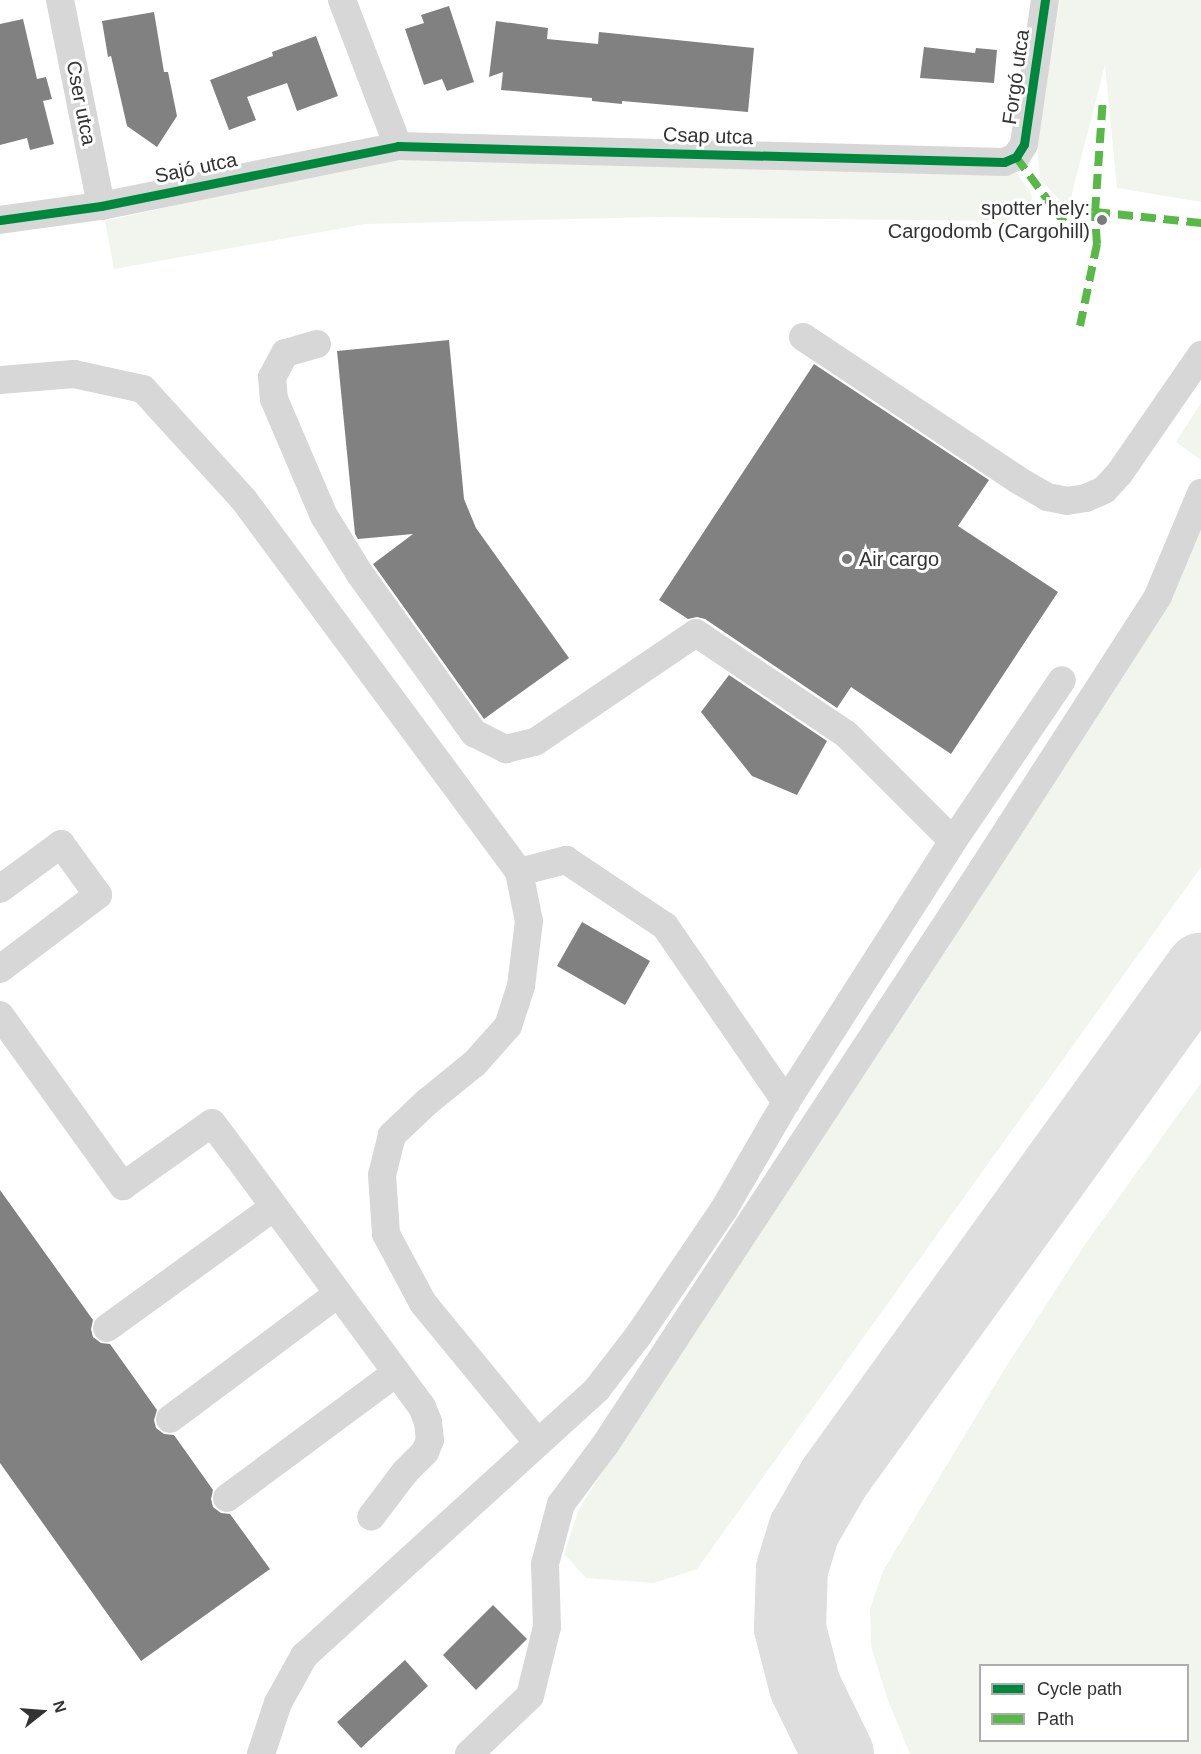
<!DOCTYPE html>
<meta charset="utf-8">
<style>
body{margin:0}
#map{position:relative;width:1201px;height:1754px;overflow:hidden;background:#fff;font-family:Arial,sans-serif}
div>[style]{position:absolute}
.green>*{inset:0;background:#f1f5ed}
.taxiway>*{height:72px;margin:-36px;padding:0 36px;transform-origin:36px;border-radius:36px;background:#dedede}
.building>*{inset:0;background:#818181}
.minor>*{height:28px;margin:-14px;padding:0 14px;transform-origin:14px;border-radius:14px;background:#d7d7d7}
.quiet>*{height:8px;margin-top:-4px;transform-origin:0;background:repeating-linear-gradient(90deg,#58b947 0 15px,transparent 0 23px)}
.cycleway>*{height:9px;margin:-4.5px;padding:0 4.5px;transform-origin:4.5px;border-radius:4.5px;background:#00873e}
.dots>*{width:16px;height:16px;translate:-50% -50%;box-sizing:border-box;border:3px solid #fff;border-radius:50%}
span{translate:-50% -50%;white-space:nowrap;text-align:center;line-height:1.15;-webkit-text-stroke:6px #fff;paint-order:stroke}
.street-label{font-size:20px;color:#333}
.poi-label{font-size:20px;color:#333}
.right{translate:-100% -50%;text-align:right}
.left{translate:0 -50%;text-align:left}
.legend{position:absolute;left:979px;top:1664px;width:210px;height:78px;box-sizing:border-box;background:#fff;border:2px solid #adadad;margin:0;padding:8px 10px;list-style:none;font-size:18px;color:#333}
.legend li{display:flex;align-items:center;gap:12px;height:30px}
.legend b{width:30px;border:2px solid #adadad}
.north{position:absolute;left:12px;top:1682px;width:60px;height:60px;-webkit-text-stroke:4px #fff;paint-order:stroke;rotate:73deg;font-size:16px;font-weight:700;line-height:24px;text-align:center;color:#333}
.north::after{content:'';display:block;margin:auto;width:21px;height:27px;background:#333;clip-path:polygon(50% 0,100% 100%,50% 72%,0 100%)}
</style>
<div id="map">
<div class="green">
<div style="clip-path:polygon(1060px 0,1201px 0,1201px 202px,1117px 188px,1105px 65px,1068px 209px,1040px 179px,1037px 145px)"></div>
<div style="clip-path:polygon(404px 158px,1015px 170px,1032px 196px,1031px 209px,1005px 221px,660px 217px,365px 224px,114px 269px,105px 221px,330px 171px)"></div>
<div style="clip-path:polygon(1201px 403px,1201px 460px,1176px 442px)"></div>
<div style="clip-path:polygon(1201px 493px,1201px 867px,697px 1569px,654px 1583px,586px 1578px,564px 1554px,579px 1509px,1158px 596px)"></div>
<div style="clip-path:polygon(evenodd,1201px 1083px,1201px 1754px,910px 1754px,888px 1700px,871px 1646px,870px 1609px,883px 1571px,1004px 1370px,1086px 1243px,1201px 1083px,980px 1666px,1188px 1666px,1188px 1740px,980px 1740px,980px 1666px)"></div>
</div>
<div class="taxiway">
<div style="left:838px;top:1754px;width:76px;rotate:-115.9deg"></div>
<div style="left:805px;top:1686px;width:60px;rotate:-104.5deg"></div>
<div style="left:790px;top:1628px;width:59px;rotate:-88.1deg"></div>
<div style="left:792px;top:1569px;width:41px;rotate:-72.9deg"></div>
<div style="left:804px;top:1530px;width:60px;rotate:-60deg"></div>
<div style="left:834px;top:1478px;width:628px;rotate:-54.21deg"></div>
</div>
<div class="building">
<div style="clip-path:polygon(449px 6px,474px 82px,447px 91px,442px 79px,424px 85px,405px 29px,424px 23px,421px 15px)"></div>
<div style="clip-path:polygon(154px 12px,164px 72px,168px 72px,177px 116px,157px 147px,127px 126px,111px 56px,108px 57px,102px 21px)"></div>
<div style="clip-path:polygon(23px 19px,37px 79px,46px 77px,52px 99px,43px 101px,54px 144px,30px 150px,27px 138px,0 145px,0 24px)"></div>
<div style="clip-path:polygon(496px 21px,548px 28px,547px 39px,598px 44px,599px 32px,754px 48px,748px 112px,622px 101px,622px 104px,592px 101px,592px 98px,501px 90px,503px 72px,489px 77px)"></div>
<div style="clip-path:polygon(316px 36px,338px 96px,297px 111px,287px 83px,247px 97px,256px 120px,229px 130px,210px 80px,273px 56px,272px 52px)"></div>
<div style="clip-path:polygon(924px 47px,975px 53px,976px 48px,997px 50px,994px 83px,920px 78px)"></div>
<div style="clip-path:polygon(449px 340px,464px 499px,476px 528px,569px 658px,484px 719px,373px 564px,413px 534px,358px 539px,355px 534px,337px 351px)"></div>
<div style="clip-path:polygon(814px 364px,989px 480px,958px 526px,1058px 592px,951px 754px,851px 687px,837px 708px,705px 619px,697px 617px,688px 619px,659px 600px)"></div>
<div style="clip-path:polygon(729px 675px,827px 741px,797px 795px,752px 776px,701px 712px)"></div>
<div style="clip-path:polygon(582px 922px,650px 961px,625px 1005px,557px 966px)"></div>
<div style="clip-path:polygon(0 1190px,93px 1320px,91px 1329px,93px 1337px,101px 1343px,110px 1344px,157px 1410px,154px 1420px,156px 1428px,164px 1434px,174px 1435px,213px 1490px,211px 1499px,213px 1507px,221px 1513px,230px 1514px,270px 1569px,141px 1661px,0 1463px)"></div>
<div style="clip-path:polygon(493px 1605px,527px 1639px,476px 1690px,443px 1655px)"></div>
<div style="clip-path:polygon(405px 1660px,428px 1686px,361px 1748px,337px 1722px)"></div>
</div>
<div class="minor">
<div style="left:60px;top:0;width:210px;rotate:78.7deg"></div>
<div style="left:342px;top:0;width:156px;rotate:69deg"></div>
<div style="left:0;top:220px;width:102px;rotate:-7.9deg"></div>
<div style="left:101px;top:206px;width:303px;rotate:-11.4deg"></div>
<div style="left:398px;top:146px;width:606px;rotate:1.51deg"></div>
<div style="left:1004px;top:162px;width:13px;rotate:-23deg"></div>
<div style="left:1016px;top:157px;width:15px;rotate:-58deg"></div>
<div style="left:1024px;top:144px;width:146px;rotate:-81.7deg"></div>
<div style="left:803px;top:337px;width:258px;rotate:33.6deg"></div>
<div style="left:1018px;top:480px;width:34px;rotate:30deg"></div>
<div style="left:1047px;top:497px;width:20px;rotate:11deg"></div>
<div style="left:1067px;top:501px;width:19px;rotate:-9deg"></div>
<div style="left:1086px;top:498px;width:20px;rotate:-24deg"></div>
<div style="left:1104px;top:490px;width:22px;rotate:-47deg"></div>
<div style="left:1119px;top:474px;width:145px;rotate:-55.4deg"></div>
<div style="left:317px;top:344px;width:33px;rotate:164deg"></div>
<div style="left:285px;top:353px;width:27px;rotate:118deg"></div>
<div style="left:272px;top:377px;width:22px;rotate:85deg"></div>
<div style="left:274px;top:399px;width:127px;rotate:66.9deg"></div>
<div style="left:324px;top:516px;width:68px;rotate:58.2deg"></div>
<div style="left:360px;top:574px;width:196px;rotate:54.4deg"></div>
<div style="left:474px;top:733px;width:36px;rotate:27deg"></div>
<div style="left:506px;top:749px;width:30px;rotate:-14deg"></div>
<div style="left:535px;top:742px;width:194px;rotate:-34.1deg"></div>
<div style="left:696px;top:633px;width:181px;rotate:34deg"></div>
<div style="left:846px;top:734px;width:151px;rotate:45deg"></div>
<div style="left:0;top:380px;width:74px;rotate:-4.6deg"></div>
<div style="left:74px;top:374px;width:71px;rotate:12.3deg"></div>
<div style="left:143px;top:389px;width:150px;rotate:47.7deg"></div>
<div style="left:244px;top:500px;width:463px;rotate:53.5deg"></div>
<div style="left:519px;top:872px;width:50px;rotate:78.5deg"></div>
<div style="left:529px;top:921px;width:65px;rotate:97deg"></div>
<div style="left:521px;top:986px;width:42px;rotate:108deg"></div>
<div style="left:508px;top:1026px;width:50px;rotate:131.7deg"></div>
<div style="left:475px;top:1063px;width:60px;rotate:141deg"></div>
<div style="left:428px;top:1101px;width:50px;rotate:136.6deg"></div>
<div style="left:392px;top:1135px;width:41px;rotate:104deg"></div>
<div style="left:382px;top:1175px;width:59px;rotate:86.1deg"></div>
<div style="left:386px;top:1234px;width:78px;rotate:61.8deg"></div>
<div style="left:423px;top:1303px;width:181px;rotate:50.6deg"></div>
<div style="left:519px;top:872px;width:49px;rotate:-14.3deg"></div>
<div style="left:566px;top:860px;width:119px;rotate:33.7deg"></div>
<div style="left:665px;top:926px;width:214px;rotate:55.5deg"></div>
<div style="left:0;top:889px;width:76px;rotate:-36.4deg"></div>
<div style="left:61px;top:844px;width:63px;rotate:54deg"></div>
<div style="left:98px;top:895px;width:123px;rotate:142.9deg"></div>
<div style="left:0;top:1015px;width:211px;rotate:54.3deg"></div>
<div style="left:123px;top:1186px;width:109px;rotate:-35.3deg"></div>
<div style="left:212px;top:1123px;width:41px;rotate:52.9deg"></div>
<div style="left:237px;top:1156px;width:312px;rotate:53.6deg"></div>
<div style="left:422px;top:1407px;width:16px;rotate:68deg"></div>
<div style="left:428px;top:1422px;width:18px;rotate:84deg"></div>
<div style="left:430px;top:1440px;width:13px;rotate:113deg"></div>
<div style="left:425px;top:1452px;width:28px;rotate:135deg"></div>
<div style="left:405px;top:1472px;width:56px;rotate:127.1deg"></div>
<div style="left:107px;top:1328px;width:206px;rotate:-35.9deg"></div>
<div style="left:170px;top:1419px;width:209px;rotate:-36.7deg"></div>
<div style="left:227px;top:1498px;width:210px;rotate:-36.5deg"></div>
<div style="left:261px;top:1754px;width:54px;rotate:-71.6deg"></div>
<div style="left:278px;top:1703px;width:54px;rotate:-61deg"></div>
<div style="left:304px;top:1656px;width:396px;rotate:-42.3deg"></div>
<div style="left:597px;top:1389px;width:67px;rotate:-52.3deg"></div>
<div style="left:638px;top:1336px;width:153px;rotate:-55.9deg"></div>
<div style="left:724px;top:1209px;width:124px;rotate:-59.9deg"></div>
<div style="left:786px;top:1102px;width:310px;rotate:-57.4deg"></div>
<div style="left:953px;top:841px;width:194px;rotate:-55.9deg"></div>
<div style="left:469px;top:1754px;width:84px;rotate:-43.6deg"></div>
<div style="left:530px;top:1696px;width:71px;rotate:-76.2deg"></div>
<div style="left:547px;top:1627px;width:63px;rotate:-91.8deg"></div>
<div style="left:545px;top:1564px;width:62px;rotate:-75.1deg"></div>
<div style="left:561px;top:1504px;width:74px;rotate:-53.3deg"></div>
<div style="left:605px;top:1445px;width:690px;rotate:-56.77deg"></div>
<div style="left:983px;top:868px;width:323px;rotate:-57.2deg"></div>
<div style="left:1158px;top:596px;width:112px;rotate:-67.3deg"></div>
</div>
<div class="quiet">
<div style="left:1016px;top:157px;width:81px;rotate:53.6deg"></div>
<div style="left:1095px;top:212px;width:114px;rotate:-86deg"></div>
<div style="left:1080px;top:326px;width:84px;rotate:-78.3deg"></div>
<div style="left:1097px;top:244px;width:32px;rotate:-94deg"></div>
<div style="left:1095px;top:212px;width:107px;rotate:5.9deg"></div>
</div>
<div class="cycleway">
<div style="left:0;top:220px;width:102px;rotate:-7.9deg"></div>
<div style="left:101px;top:206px;width:303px;rotate:-11.4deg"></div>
<div style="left:398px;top:146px;width:606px;rotate:1.51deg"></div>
<div style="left:1004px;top:162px;width:13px;rotate:-23deg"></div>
<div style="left:1016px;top:157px;width:15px;rotate:-58deg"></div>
<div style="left:1024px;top:144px;width:146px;rotate:-81.7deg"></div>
</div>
<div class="dots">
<div style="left:1102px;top:220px;background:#7a7a7a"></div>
<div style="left:847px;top:559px;background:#7a7a7a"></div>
</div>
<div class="street-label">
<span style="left:1016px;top:77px;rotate:-82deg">Forgó utca</span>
<span style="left:81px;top:103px;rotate:79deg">Cser utca</span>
<span style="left:708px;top:136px;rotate:2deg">Csap utca</span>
<span style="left:196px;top:168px;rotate:-12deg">Sajó utca</span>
</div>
<div class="poi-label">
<span class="right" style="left:1090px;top:220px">spotter hely:<br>Cargodomb (Cargohill)</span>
<span class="left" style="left:859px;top:559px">Air cargo</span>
</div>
<ul class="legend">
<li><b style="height:8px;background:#00873e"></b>Cycle path</li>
<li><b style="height:8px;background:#58b947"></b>Path</li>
</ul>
<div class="north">N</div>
</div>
